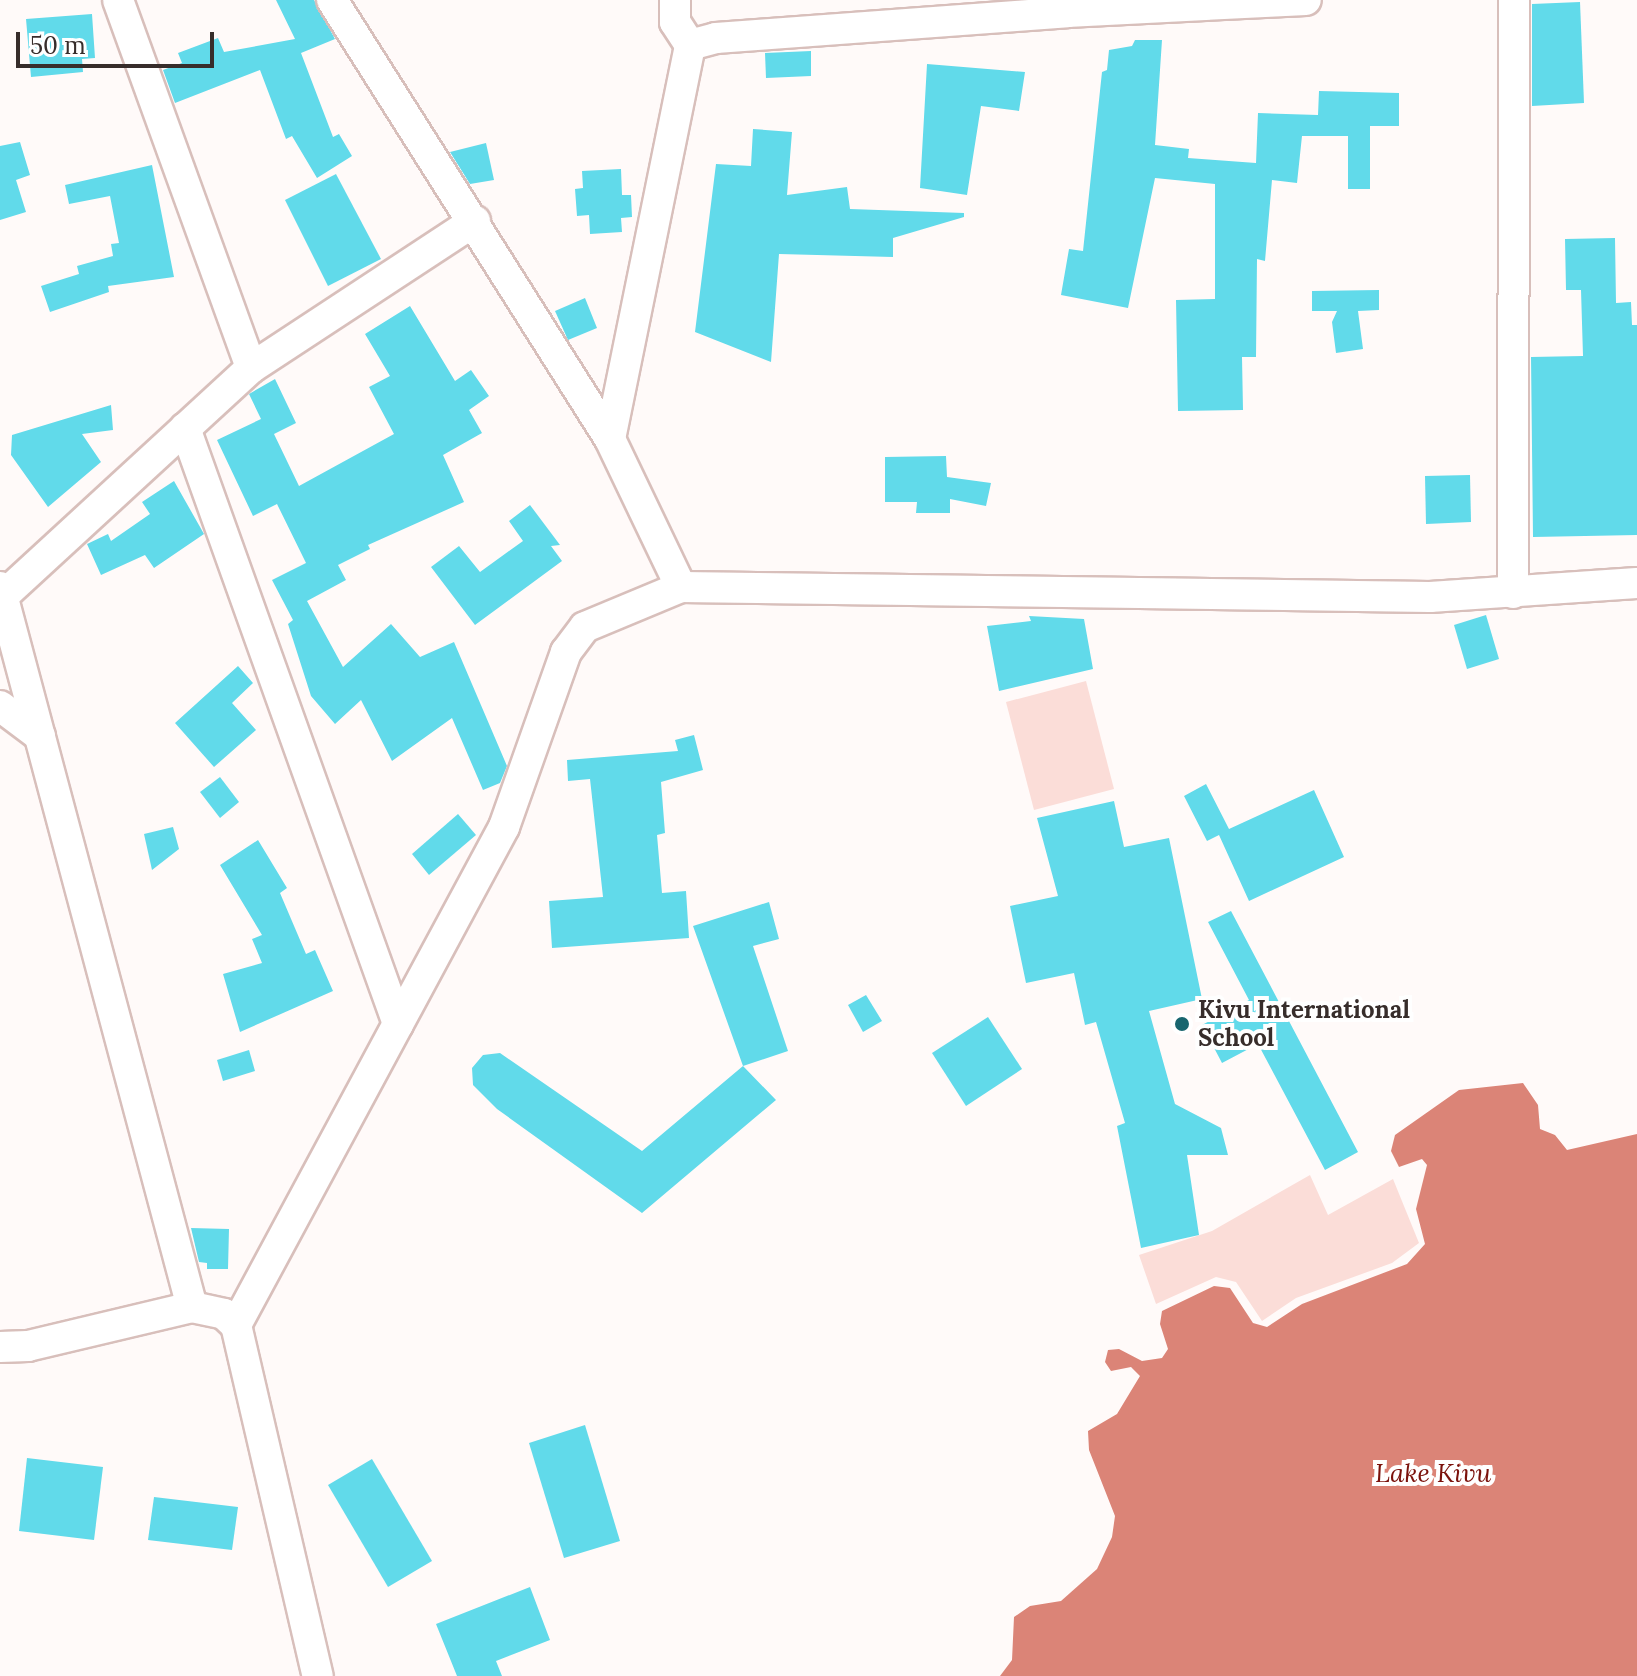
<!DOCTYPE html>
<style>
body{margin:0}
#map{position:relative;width:1637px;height:1676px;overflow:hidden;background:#fffaf9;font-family:Lora,serif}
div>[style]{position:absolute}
.green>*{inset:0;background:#fbddd8}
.water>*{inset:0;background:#db8477}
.building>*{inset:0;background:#61daea}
.roads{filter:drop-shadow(2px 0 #d8bfbb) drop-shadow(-2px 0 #d8bfbb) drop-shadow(0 2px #d8bfbb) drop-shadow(0 -2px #d8bfbb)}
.street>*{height:30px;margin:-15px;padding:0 15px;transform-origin:15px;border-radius:15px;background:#fff}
.dots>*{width:22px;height:22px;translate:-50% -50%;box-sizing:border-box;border:4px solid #fff;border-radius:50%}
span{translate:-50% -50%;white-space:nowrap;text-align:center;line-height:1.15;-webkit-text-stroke:8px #fff;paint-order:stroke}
.poi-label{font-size:24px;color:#372d2b;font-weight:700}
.left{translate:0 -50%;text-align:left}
.water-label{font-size:26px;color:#7b120c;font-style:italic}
.scale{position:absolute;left:16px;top:32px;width:198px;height:36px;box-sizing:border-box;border:4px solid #372d2b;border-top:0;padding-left:10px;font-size:24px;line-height:28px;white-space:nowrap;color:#372d2b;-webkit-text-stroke:6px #fff;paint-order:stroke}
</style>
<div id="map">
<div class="green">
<div style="clip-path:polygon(1086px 681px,1114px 789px,1034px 810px,1006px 702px)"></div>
<div style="clip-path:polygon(1310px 1175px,1328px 1215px,1393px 1179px,1419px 1243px,1392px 1263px,1296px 1298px,1262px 1321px,1236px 1282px,1216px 1277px,1156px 1304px,1139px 1255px,1212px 1231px)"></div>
</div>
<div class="water">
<div style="clip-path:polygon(1523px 1083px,1538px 1105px,1540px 1129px,1555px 1135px,1567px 1150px,1637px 1134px,1637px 1676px,1000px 1676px,1012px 1660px,1014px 1617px,1030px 1606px,1061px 1601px,1097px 1569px,1112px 1537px,1115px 1516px,1089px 1450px,1088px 1431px,1117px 1414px,1140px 1376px,1131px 1367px,1111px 1371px,1105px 1362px,1108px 1350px,1119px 1349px,1142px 1361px,1162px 1358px,1168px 1349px,1160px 1324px,1162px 1311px,1214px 1286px,1230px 1288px,1253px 1323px,1267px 1327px,1302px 1304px,1407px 1264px,1425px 1244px,1416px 1209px,1427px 1165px,1422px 1159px,1399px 1167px,1391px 1151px,1395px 1135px,1459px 1090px)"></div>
</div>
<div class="building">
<div style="clip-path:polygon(276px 0,314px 0,335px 39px,301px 53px,333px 137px,339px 134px,352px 156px,317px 178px,292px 136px,286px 139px,260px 70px,175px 103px,163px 70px,182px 63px,178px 53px,218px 38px,224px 52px,295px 39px)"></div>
<div style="clip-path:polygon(1580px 2px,1584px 103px,1532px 106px,1532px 4px)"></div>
<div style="clip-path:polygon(92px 14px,95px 58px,82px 59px,83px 72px,31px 77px,26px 19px)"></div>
<div style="clip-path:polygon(1135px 40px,1162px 40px,1155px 145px,1189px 149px,1188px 158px,1256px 163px,1258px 113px,1318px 115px,1319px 91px,1399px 93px,1399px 126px,1370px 126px,1370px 189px,1348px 189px,1348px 136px,1302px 136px,1297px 183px,1272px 180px,1265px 261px,1257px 259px,1256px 357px,1242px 357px,1243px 410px,1178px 411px,1176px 300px,1215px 299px,1215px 184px,1155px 178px,1128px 308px,1061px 295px,1069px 249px,1083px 251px,1102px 72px,1107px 70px,1109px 50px,1132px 46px)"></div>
<div style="clip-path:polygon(811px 51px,811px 76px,766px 78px,765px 53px)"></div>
<div style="clip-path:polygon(927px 64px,1025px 72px,1019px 111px,981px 106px,967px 195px,920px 188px)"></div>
<div style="clip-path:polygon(753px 129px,792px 132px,787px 195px,847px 187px,850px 209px,964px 213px,964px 217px,893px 238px,893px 257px,779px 254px,771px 362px,695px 332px,716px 164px,751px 166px)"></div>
<div style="clip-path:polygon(20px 142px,30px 175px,16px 180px,26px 212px,0 220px,0 146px)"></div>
<div style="clip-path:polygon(486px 143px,494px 180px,470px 184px,450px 152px)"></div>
<div style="clip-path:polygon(152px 165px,174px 277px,108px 286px,109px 292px,50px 312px,41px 286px,79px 274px,77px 266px,113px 256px,111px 244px,119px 243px,110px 196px,69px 204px,65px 185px)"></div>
<div style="clip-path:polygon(621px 169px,622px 195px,631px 195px,632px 217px,621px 218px,622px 232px,590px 234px,589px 215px,577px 216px,575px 189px,583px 188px,582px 171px)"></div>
<div style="clip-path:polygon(336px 174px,381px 259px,328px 286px,285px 200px)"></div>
<div style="clip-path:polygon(1615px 238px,1616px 303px,1631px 302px,1632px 325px,1637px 325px,1637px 535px,1533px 537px,1531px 357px,1583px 356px,1581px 290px,1566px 290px,1565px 239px)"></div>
<div style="clip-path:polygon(1379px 290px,1379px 310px,1358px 311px,1363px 349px,1336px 353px,1332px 322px,1337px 311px,1312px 311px,1312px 291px)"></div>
<div style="clip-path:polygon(585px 298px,597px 328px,568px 340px,555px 311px)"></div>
<div style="clip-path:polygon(410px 306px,455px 381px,471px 370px,489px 396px,469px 410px,482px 433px,443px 455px,464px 502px,368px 545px,370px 549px,338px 565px,346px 580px,307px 601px,343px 667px,391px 624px,420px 657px,454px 642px,507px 766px,500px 783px,483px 790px,452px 718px,392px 761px,361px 700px,335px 724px,311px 696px,288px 624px,293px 620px,272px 580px,306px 563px,277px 504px,253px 516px,217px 440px,261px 419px,249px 394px,275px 379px,296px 423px,274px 434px,299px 486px,394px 434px,369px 387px,390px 376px,365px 334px)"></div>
<div style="clip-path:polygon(111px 405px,113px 430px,82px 434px,101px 462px,48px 507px,11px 455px,12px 435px)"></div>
<div style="clip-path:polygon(946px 456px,947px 477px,991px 483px,986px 506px,950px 499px,950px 513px,916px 513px,917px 502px,885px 502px,885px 457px)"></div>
<div style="clip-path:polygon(1470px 475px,1471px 522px,1426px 524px,1425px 476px)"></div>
<div style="clip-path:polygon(174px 481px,204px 534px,154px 568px,145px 555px,101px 575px,87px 544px,108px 534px,111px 541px,150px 514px,142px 502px)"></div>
<div style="clip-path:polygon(530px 505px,560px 545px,551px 546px,562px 561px,475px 625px,431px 567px,459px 546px,480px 572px,523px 541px,509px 521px)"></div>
<div style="clip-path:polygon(1486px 615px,1499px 659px,1467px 669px,1454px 625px)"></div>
<div style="clip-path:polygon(1029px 616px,1084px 619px,1093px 669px,999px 691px,987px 626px,1031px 621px)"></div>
<div style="clip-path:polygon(238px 666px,253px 683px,232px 703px,256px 730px,214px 767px,175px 723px)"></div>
<div style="clip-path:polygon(694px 735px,703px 770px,661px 782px,665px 833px,657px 835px,662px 893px,686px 891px,689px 938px,552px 948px,549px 901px,603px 897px,590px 779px,568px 781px,567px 760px,678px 751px,675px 740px)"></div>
<div style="clip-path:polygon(220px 777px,239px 802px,220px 818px,200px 792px)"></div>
<div style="clip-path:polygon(1206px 784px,1229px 829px,1314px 790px,1344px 857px,1249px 901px,1219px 835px,1207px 841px,1184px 796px)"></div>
<div style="clip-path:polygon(1114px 801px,1124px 847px,1169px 838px,1202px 999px,1149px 1011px,1175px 1104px,1221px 1128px,1228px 1155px,1187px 1155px,1199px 1235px,1141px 1248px,1117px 1126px,1125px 1123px,1096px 1022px,1085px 1025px,1074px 973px,1026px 983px,1010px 906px,1058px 896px,1037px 818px)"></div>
<div style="clip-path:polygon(458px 814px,476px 835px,429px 875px,412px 854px)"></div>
<div style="clip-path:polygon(173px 827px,179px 849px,152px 870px,144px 834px)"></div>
<div style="clip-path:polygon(258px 840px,287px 888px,280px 893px,306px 954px,315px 950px,333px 991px,240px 1032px,223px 974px,262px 963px,252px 939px,262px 935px,220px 865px)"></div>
<div style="clip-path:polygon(769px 902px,779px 939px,753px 946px,788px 1051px,743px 1066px,693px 926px)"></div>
<div style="clip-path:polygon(1231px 911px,1358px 1152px,1325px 1170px,1258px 1044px,1222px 1063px,1202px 1025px,1249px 1000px,1208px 922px)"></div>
<div style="clip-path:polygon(866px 995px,882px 1021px,863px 1032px,848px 1005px)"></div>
<div style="clip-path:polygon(988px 1017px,1022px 1069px,966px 1106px,932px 1053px)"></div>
<div style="clip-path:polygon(249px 1050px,255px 1071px,223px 1081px,217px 1060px)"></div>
<div style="clip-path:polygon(500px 1053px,642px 1151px,743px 1066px,776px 1100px,642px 1213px,497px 1109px,473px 1085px,472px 1068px,483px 1055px)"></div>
<div style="clip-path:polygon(191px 1228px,229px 1229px,228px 1269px,207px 1269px,207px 1263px,199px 1262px)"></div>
<div style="clip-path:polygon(585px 1425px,620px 1541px,564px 1558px,529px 1443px)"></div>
<div style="clip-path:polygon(27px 1458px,103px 1467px,94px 1540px,19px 1531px)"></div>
<div style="clip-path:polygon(372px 1459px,432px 1561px,388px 1587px,328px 1485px)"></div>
<div style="clip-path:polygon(154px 1497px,238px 1507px,232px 1550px,148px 1540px)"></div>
<div style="clip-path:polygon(530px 1587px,550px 1640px,496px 1661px,502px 1676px,457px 1676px,436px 1624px)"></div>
</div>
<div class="roads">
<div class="street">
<div style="left:118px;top:0;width:391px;rotate:70.1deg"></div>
<div style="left:332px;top:0;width:520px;rotate:57.66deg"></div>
<div style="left:610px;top:439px;width:164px;rotate:64.4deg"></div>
<div style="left:675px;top:0;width:22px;rotate:90deg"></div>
<div style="left:675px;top:22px;width:27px;rotate:57deg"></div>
<div style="left:185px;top:428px;width:633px;rotate:70.33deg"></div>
<div style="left:610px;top:439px;width:402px;rotate:-78.5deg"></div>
<div style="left:690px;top:45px;width:27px;rotate:-15deg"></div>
<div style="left:716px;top:38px;width:352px;rotate:-4.2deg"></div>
<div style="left:1067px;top:12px;width:239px;rotate:-2.9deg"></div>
<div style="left:0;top:587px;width:745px;rotate:75.07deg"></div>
<div style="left:1513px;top:593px;width:593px;rotate:-89.9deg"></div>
<div style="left:3px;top:596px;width:337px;rotate:-42.6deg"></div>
<div style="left:251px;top:368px;width:268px;rotate:-33.3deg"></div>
<div style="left:0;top:706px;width:50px;rotate:36.9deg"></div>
<div style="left:236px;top:1325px;width:566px;rotate:-61.71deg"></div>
<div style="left:504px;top:827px;width:186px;rotate:-70.5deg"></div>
<div style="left:566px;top:652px;width:31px;rotate:-53deg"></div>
<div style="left:585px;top:627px;width:104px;rotate:-22.6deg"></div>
<div style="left:681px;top:587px;width:749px;rotate:0.76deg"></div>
<div style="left:1430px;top:597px;width:207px;rotate:-3.9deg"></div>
<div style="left:0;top:1347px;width:28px;rotate:-2deg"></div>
<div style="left:28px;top:1346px;width:169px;rotate:-13.4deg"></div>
<div style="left:192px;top:1307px;width:33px;rotate:12deg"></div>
<div style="left:224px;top:1314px;width:16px;rotate:43deg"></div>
<div style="left:236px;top:1325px;width:360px;rotate:76.9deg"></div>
</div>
</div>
<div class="dots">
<div style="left:1182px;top:1024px;background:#18656e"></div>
</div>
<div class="poi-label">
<span class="left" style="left:1198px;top:1024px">Kivu International<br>School</span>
</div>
<div class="water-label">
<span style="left:1433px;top:1473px">Lake Kivu</span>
</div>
<div class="scale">50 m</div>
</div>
